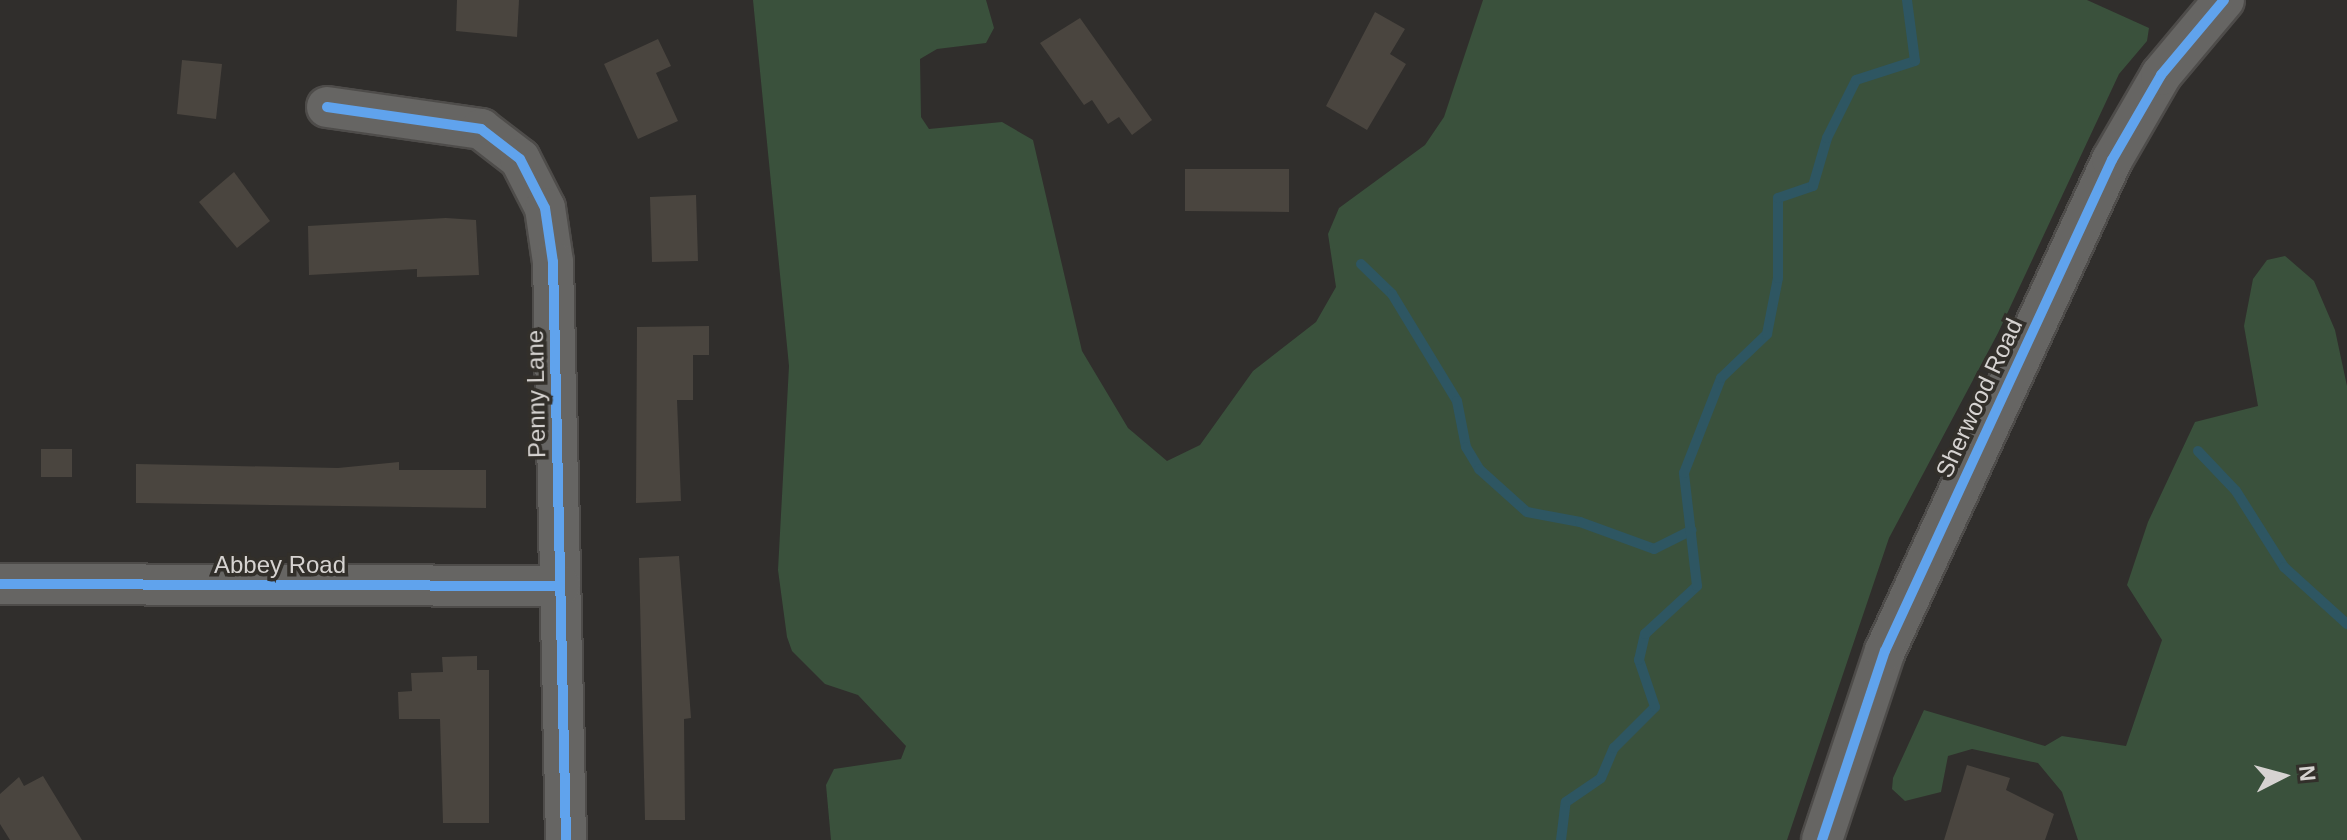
<!DOCTYPE html>
<style>
body{margin:0}
#map{position:relative;width:2347px;height:840px;overflow:hidden;background:#302e2c;font-family:Helvetica,sans-serif}
div>[style]{position:absolute}
.green>*{inset:0;background:#3a513c}
.stream>*{height:10px;margin:-5px;padding:0 5px;transform-origin:5px;border-radius:5px;background:#2e5662}
.building>*{inset:0;background:#4a453f}
.roads{filter:drop-shadow(2px 0 #4e4c4a) drop-shadow(-2px 0 #4e4c4a) drop-shadow(0 2px #4e4c4a) drop-shadow(0 -2px #4e4c4a)}
.minor>*{height:40px;margin:-20px;padding:0 20px;transform-origin:20px;border-radius:20px;background:#666563}
.cycleway>*{height:10px;margin:-5px;padding:0 5px;transform-origin:5px;border-radius:5px;background:#60a3ed}
span{translate:-50% -50%;white-space:nowrap;text-align:center;line-height:1.15;-webkit-text-stroke:7px #322f2a;paint-order:stroke}
.street-label{font-size:24px;color:#d6d3d1}
.north{position:absolute;left:2243px;top:736px;width:80px;height:80px;-webkit-text-stroke:6px #322f2a;paint-order:stroke;rotate:84deg;font-size:22px;font-weight:700;line-height:32px;text-align:center;color:#d6d3d1}
.north::after{content:'';display:block;margin:auto;width:28px;height:36px;background:#d6d3d1;clip-path:polygon(50% 0,100% 100%,50% 72%,0 100%)}
</style>
<div id="map">
<div class="green">
<div style="clip-path:polygon(753px 0,986px 0,994px 28px,986px 43px,937px 49px,920px 59px,921px 117px,929px 129px,1002px 122px,1033px 140px,1082px 351px,1128px 428px,1167px 461px,1200px 445px,1253px 371px,1316px 322px,1336px 287px,1328px 234px,1339px 208px,1425px 145px,1444px 117px,1483px 0,2087px 0,2149px 28px,2147px 41px,2119px 74px,1998px 333px,1889px 538px,1787px 840px,831px 840px,826px 785px,834px 769px,901px 759px,906px 746px,858px 695px,825px 684px,792px 651px,787px 637px,778px 570px,789px 366px)"></div>
<div style="clip-path:polygon(2285px 256px,2314px 281px,2335px 330px,2347px 386px,2347px 840px,2078px 840px,2062px 792px,2038px 763px,1972px 749px,1948px 756px,1941px 792px,1905px 801px,1892px 789px,1893px 778px,1924px 710px,2045px 746px,2062px 736px,2126px 746px,2162px 640px,2127px 585px,2148px 522px,2195px 422px,2258px 406px,2244px 326px,2253px 279px,2267px 260px)"></div>
</div>
<div class="stream">
<div style="left:1361px;top:264px;width:43px;rotate:44.1deg"></div>
<div style="left:1392px;top:294px;width:125px;rotate:58.7deg"></div>
<div style="left:1457px;top:401px;width:47px;rotate:78.9deg"></div>
<div style="left:1466px;top:447px;width:26px;rotate:59deg"></div>
<div style="left:1479px;top:469px;width:64px;rotate:41.9deg"></div>
<div style="left:1527px;top:512px;width:54px;rotate:10.7deg"></div>
<div style="left:1580px;top:522px;width:79px;rotate:20deg"></div>
<div style="left:1654px;top:549px;width:42px;rotate:-26.6deg"></div>
<div style="left:2198px;top:451px;width:55px;rotate:46.5deg"></div>
<div style="left:2236px;top:491px;width:90px;rotate:57.7deg"></div>
<div style="left:2284px;top:567px;width:85px;rotate:42.1deg"></div>
<div style="left:1561px;top:840px;width:38px;rotate:-83deg"></div>
<div style="left:1566px;top:802px;width:42px;rotate:-34.4deg"></div>
<div style="left:1601px;top:778px;width:33px;rotate:-67deg"></div>
<div style="left:1614px;top:748px;width:58px;rotate:-45deg"></div>
<div style="left:1655px;top:707px;width:50px;rotate:-108.8deg"></div>
<div style="left:1639px;top:660px;width:27px;rotate:-77deg"></div>
<div style="left:1645px;top:634px;width:71px;rotate:-42.7deg"></div>
<div style="left:1697px;top:586px;width:114px;rotate:-96.6deg"></div>
<div style="left:1684px;top:473px;width:102px;rotate:-68.7deg"></div>
<div style="left:1721px;top:378px;width:64px;rotate:-43.7deg"></div>
<div style="left:1767px;top:334px;width:57px;rotate:-78.9deg"></div>
<div style="left:1778px;top:278px;width:80px;rotate:-90deg"></div>
<div style="left:1778px;top:198px;width:37px;rotate:-19deg"></div>
<div style="left:1813px;top:186px;width:50px;rotate:-73.7deg"></div>
<div style="left:1827px;top:138px;width:65px;rotate:-63.4deg"></div>
<div style="left:1856px;top:80px;width:62px;rotate:-17.9deg"></div>
<div style="left:1915px;top:61px;width:62px;rotate:-97.5deg"></div>
</div>
<div class="building">
<div style="clip-path:polygon(457px 0,519px 0,517px 37px,456px 31px)"></div>
<div style="clip-path:polygon(1375px 12px,1405px 29px,1390px 54px,1406px 64px,1367px 130px,1326px 106px)"></div>
<div style="clip-path:polygon(1080px 18px,1152px 120px,1132px 135px,1119px 117px,1108px 124px,1092px 100px,1084px 105px,1040px 43px)"></div>
<div style="clip-path:polygon(658px 39px,671px 66px,656px 73px,678px 121px,638px 139px,604px 64px)"></div>
<div style="clip-path:polygon(182px 60px,222px 64px,216px 119px,177px 114px)"></div>
<div style="clip-path:polygon(1185px 169px,1289px 169px,1289px 212px,1185px 211px)"></div>
<div style="clip-path:polygon(234px 172px,270px 221px,237px 248px,199px 202px)"></div>
<div style="clip-path:polygon(696px 195px,698px 261px,652px 262px,650px 197px)"></div>
<div style="clip-path:polygon(446px 218px,476px 220px,479px 275px,417px 277px,417px 269px,309px 275px,308px 226px)"></div>
<div style="clip-path:polygon(709px 326px,709px 355px,693px 355px,693px 400px,677px 400px,681px 501px,636px 503px,637px 327px)"></div>
<div style="clip-path:polygon(41px 449px,72px 449px,72px 477px,41px 477px)"></div>
<div style="clip-path:polygon(399px 462px,399px 470px,486px 470px,486px 508px,136px 503px,136px 464px,338px 468px)"></div>
<div style="clip-path:polygon(679px 556px,691px 718px,684px 719px,685px 820px,645px 820px,639px 558px)"></div>
<div style="clip-path:polygon(477px 656px,477px 670px,489px 670px,489px 823px,443px 823px,440px 719px,399px 719px,398px 692px,412px 691px,411px 673px,443px 672px,442px 657px)"></div>
<div style="clip-path:polygon(1967px 765px,2010px 778px,2006px 790px,2054px 814px,2045px 840px,1944px 840px)"></div>
<div style="clip-path:polygon(43px 776px,82px 840px,10px 840px,0 824px,0 794px,19px 777px,24px 786px)"></div>
</div>
<div class="roads">
<div class="minor">
<div style="left:327px;top:107px;width:156px;rotate:8.1deg"></div>
<div style="left:481px;top:129px;width:49px;rotate:37.6deg"></div>
<div style="left:520px;top:159px;width:55px;rotate:63deg"></div>
<div style="left:545px;top:208px;width:55px;rotate:81.6deg"></div>
<div style="left:553px;top:262px;width:578px;rotate:88.71deg"></div>
<div style="left:0;top:584px;width:560px;rotate:0.2deg"></div>
<div style="left:1822px;top:840px;width:199px;rotate:-71.6deg"></div>
<div style="left:1885px;top:651px;width:541px;rotate:-65.19deg"></div>
<div style="left:2112px;top:160px;width:98px;rotate:-60deg"></div>
<div style="left:2161px;top:75px;width:98px;rotate:-50deg"></div>
</div>
</div>
<div class="cycleway">
<div style="left:327px;top:107px;width:156px;rotate:8.1deg"></div>
<div style="left:481px;top:129px;width:49px;rotate:37.6deg"></div>
<div style="left:520px;top:159px;width:55px;rotate:63deg"></div>
<div style="left:545px;top:208px;width:55px;rotate:81.6deg"></div>
<div style="left:553px;top:262px;width:578px;rotate:88.71deg"></div>
<div style="left:0;top:584px;width:560px;rotate:0.2deg"></div>
<div style="left:1822px;top:840px;width:199px;rotate:-71.6deg"></div>
<div style="left:1885px;top:651px;width:541px;rotate:-65.19deg"></div>
<div style="left:2112px;top:160px;width:98px;rotate:-60deg"></div>
<div style="left:2161px;top:75px;width:98px;rotate:-50deg"></div>
</div>
<div class="street-label">
<span style="left:536px;top:394px;rotate:-91deg">Penny Lane</span>
<span style="left:1979px;top:398px;rotate:-65deg">Sherwood Road</span>
<span style="left:280px;top:565px">Abbey Road</span>
</div>
<div class="north">N</div>
</div>
